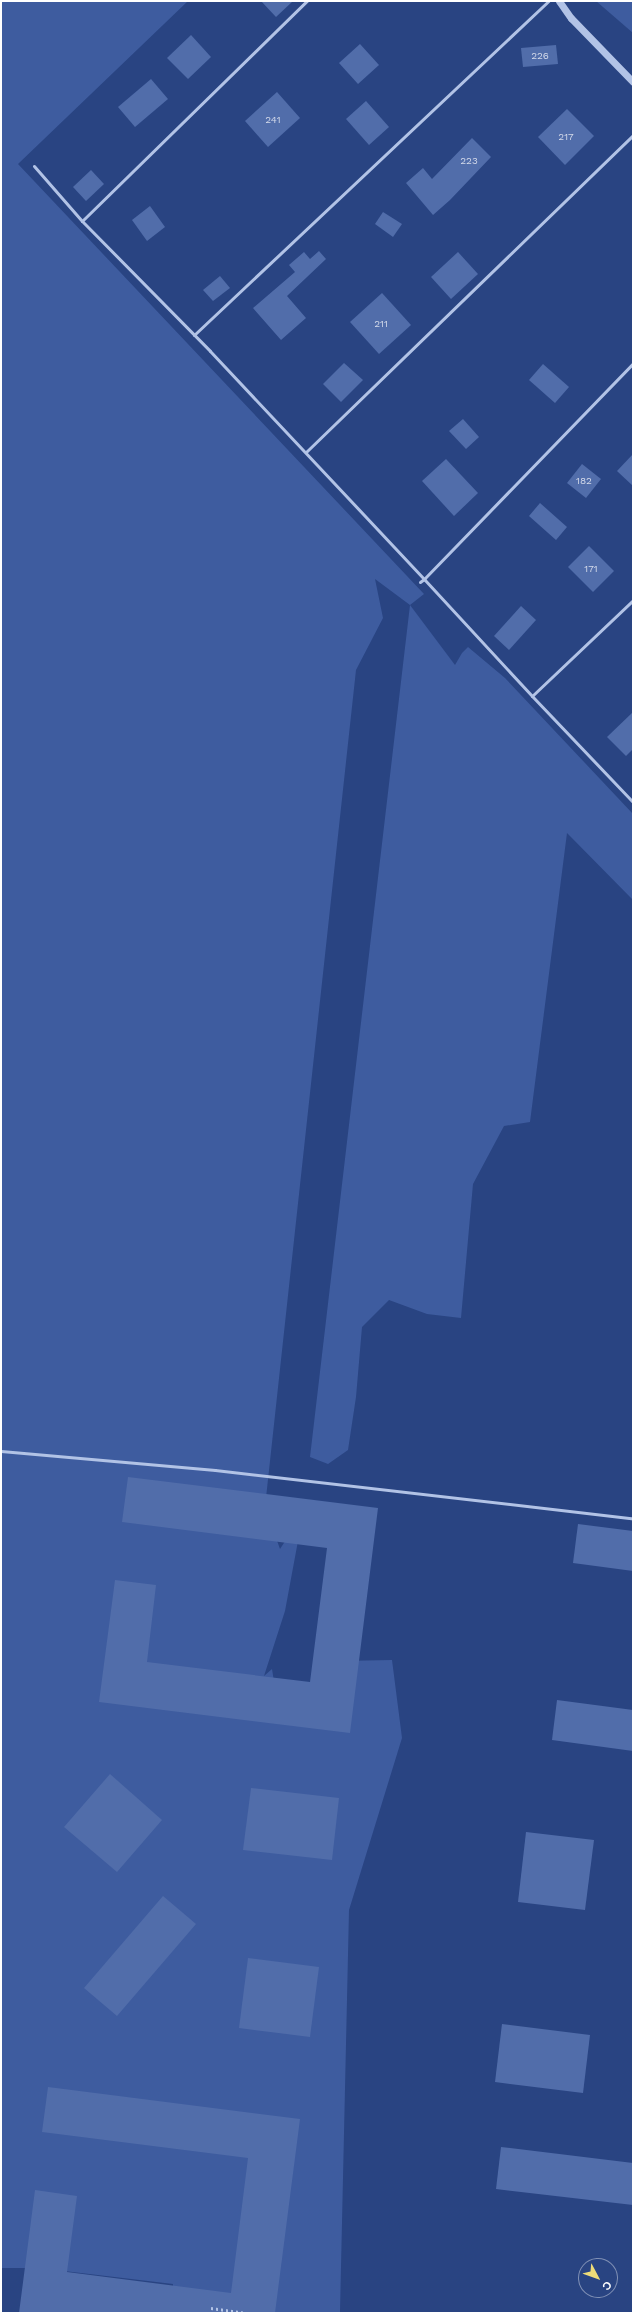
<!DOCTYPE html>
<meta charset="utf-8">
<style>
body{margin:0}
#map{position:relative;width:634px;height:2314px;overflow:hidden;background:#294482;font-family:"Work Sans",sans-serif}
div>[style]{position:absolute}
.green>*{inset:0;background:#3e5c9f}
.building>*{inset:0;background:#516daa}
.path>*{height:2.5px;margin-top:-1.25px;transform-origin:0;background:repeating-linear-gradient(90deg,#b2c3e6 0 2px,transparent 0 5px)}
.service>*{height:3px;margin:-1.5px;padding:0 1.5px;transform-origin:1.5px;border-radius:1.5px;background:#b2c3e6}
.tertiary>*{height:7px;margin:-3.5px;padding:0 3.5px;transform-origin:3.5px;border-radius:3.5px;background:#b2c3e6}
span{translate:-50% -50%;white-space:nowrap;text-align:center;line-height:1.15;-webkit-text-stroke:3px #294482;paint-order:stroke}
.number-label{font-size:10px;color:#d4daea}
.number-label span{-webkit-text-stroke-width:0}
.frame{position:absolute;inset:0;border:2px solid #fff;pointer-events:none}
.north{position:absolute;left:578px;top:2258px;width:40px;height:40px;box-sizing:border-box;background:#294482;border:1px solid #7f8fb4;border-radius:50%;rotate:131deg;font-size:11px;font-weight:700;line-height:16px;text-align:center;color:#fff}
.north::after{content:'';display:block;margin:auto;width:14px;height:18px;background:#eddb79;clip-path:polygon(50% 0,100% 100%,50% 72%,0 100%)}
</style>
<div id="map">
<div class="green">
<div style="clip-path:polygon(1px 1px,188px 1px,18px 164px,424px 594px,410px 605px,455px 665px,462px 653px,468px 647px,505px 678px,633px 814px,633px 900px,567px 833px,530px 1122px,504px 1126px,473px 1184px,461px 1318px,427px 1314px,389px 1300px,362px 1327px,356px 1397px,348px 1450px,328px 1464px,310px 1457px,410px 605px,375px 579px,383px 618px,356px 670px,265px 1507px,280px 1549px,303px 1514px,285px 1611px,264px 1676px,272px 1669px,276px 1694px,310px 1723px,341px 1661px,392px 1660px,402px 1738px,349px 1910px,340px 2312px,173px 2313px,173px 2284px,39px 2268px,1px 2268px)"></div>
<div style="clip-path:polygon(596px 1px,633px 1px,633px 33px)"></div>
</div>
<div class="building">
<div style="clip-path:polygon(261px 1px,293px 1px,276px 17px)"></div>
<div style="clip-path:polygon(191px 35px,211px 57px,188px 79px,167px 58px)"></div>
<div style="clip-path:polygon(360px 44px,379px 65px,358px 84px,339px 63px)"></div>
<div style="clip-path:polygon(556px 45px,558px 64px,523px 67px,521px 48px)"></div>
<div style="clip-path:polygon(151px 79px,168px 99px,135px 127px,118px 107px)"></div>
<div style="clip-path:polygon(277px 92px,300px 118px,268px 147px,245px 121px)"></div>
<div style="clip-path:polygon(366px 101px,389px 127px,369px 145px,346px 119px)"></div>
<div style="clip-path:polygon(567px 109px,594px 136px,565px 165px,538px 137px)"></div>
<div style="clip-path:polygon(472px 138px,491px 157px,450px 200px,433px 215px,406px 183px,423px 168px,432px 179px)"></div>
<div style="clip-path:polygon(91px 170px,104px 184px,86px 201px,73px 187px)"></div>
<div style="clip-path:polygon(150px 206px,165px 227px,147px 241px,132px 220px)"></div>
<div style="clip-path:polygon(383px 212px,402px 224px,393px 237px,375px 224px)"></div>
<div style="clip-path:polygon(319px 251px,326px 259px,287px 296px,306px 318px,281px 340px,253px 308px,295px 272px,289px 265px,304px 252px,310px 259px)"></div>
<div style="clip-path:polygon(458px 252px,478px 274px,451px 299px,431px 277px)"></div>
<div style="clip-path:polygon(220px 276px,230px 288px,213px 301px,203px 290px)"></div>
<div style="clip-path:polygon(382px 293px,411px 325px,379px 354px,350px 322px)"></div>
<div style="clip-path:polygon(344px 363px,363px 380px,341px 402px,323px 384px)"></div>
<div style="clip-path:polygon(543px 364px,569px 387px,555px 403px,529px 380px)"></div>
<div style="clip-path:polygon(463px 419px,479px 437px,466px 449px,449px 431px)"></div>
<div style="clip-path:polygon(633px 454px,633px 486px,617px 471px)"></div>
<div style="clip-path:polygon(446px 459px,478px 493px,454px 516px,422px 481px)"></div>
<div style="clip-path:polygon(582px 464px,601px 479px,586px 498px,567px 483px)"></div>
<div style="clip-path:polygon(540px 503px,567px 527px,556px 540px,529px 516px)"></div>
<div style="clip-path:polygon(589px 546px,614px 571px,593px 592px,568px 567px)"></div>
<div style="clip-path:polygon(521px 606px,536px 620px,509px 650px,494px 636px)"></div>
<div style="clip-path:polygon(633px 712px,633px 749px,626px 756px,607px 737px)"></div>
<div style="clip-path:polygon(128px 1477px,378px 1508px,350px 1733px,99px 1702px,115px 1580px,156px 1585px,147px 1662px,310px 1682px,327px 1548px,122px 1522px)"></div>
<div style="clip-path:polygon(578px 1524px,633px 1531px,633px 1571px,573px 1563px)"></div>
<div style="clip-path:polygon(557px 1700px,633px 1710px,633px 1751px,552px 1740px)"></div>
<div style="clip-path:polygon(110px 1774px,162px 1820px,117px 1872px,64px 1827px)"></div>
<div style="clip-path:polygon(251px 1788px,339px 1798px,332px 1860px,243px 1850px)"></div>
<div style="clip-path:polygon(526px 1832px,594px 1840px,585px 1910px,518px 1902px)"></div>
<div style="clip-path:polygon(163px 1896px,196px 1924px,117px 2016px,84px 1988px)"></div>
<div style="clip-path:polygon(248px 1958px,319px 1967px,310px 2037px,239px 2028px)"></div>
<div style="clip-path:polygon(502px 2024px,590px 2035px,583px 2093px,495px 2082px)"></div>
<div style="clip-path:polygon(48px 2087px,300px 2119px,275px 2313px,19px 2313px,35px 2190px,77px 2196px,67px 2272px,231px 2293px,248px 2158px,42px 2132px)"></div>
<div style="clip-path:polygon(501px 2147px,633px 2163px,633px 2205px,496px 2189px)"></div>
</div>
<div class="path">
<div style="left:211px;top:2308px;width:34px;rotate:8deg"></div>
</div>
<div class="service">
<div style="left:34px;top:166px;width:73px;rotate:48.9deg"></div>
<div style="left:82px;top:221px;width:182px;rotate:45.4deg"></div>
<div style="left:210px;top:351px;width:313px;rotate:46.8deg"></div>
<div style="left:424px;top:579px;width:301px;rotate:-45.9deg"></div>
<div style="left:82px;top:221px;width:315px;rotate:-44.4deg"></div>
<div style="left:194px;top:335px;width:487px;rotate:-43.3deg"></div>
<div style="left:306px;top:452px;width:455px;rotate:-44.1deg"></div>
<div style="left:420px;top:582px;width:5px;rotate:-37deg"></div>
<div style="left:424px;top:579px;width:159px;rotate:47.3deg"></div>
<div style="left:532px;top:696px;width:139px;rotate:-43.5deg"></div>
<div style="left:532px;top:696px;width:146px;rotate:46.4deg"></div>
<div style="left:1px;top:1451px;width:215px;rotate:5.1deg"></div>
<div style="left:215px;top:1470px;width:421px;rotate:6.6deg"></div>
</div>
<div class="tertiary">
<div style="left:559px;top:1px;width:21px;rotate:55deg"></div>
<div style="left:571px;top:18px;width:89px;rotate:45.9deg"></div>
</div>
<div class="number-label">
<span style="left:540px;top:56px">226</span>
<span style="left:273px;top:120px">241</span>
<span style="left:566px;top:137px">217</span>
<span style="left:469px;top:161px">223</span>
<span style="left:381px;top:324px">211</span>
<span style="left:584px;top:481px">182</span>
<span style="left:591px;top:569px">171</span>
</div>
<div class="frame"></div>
<div class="north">С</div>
</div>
